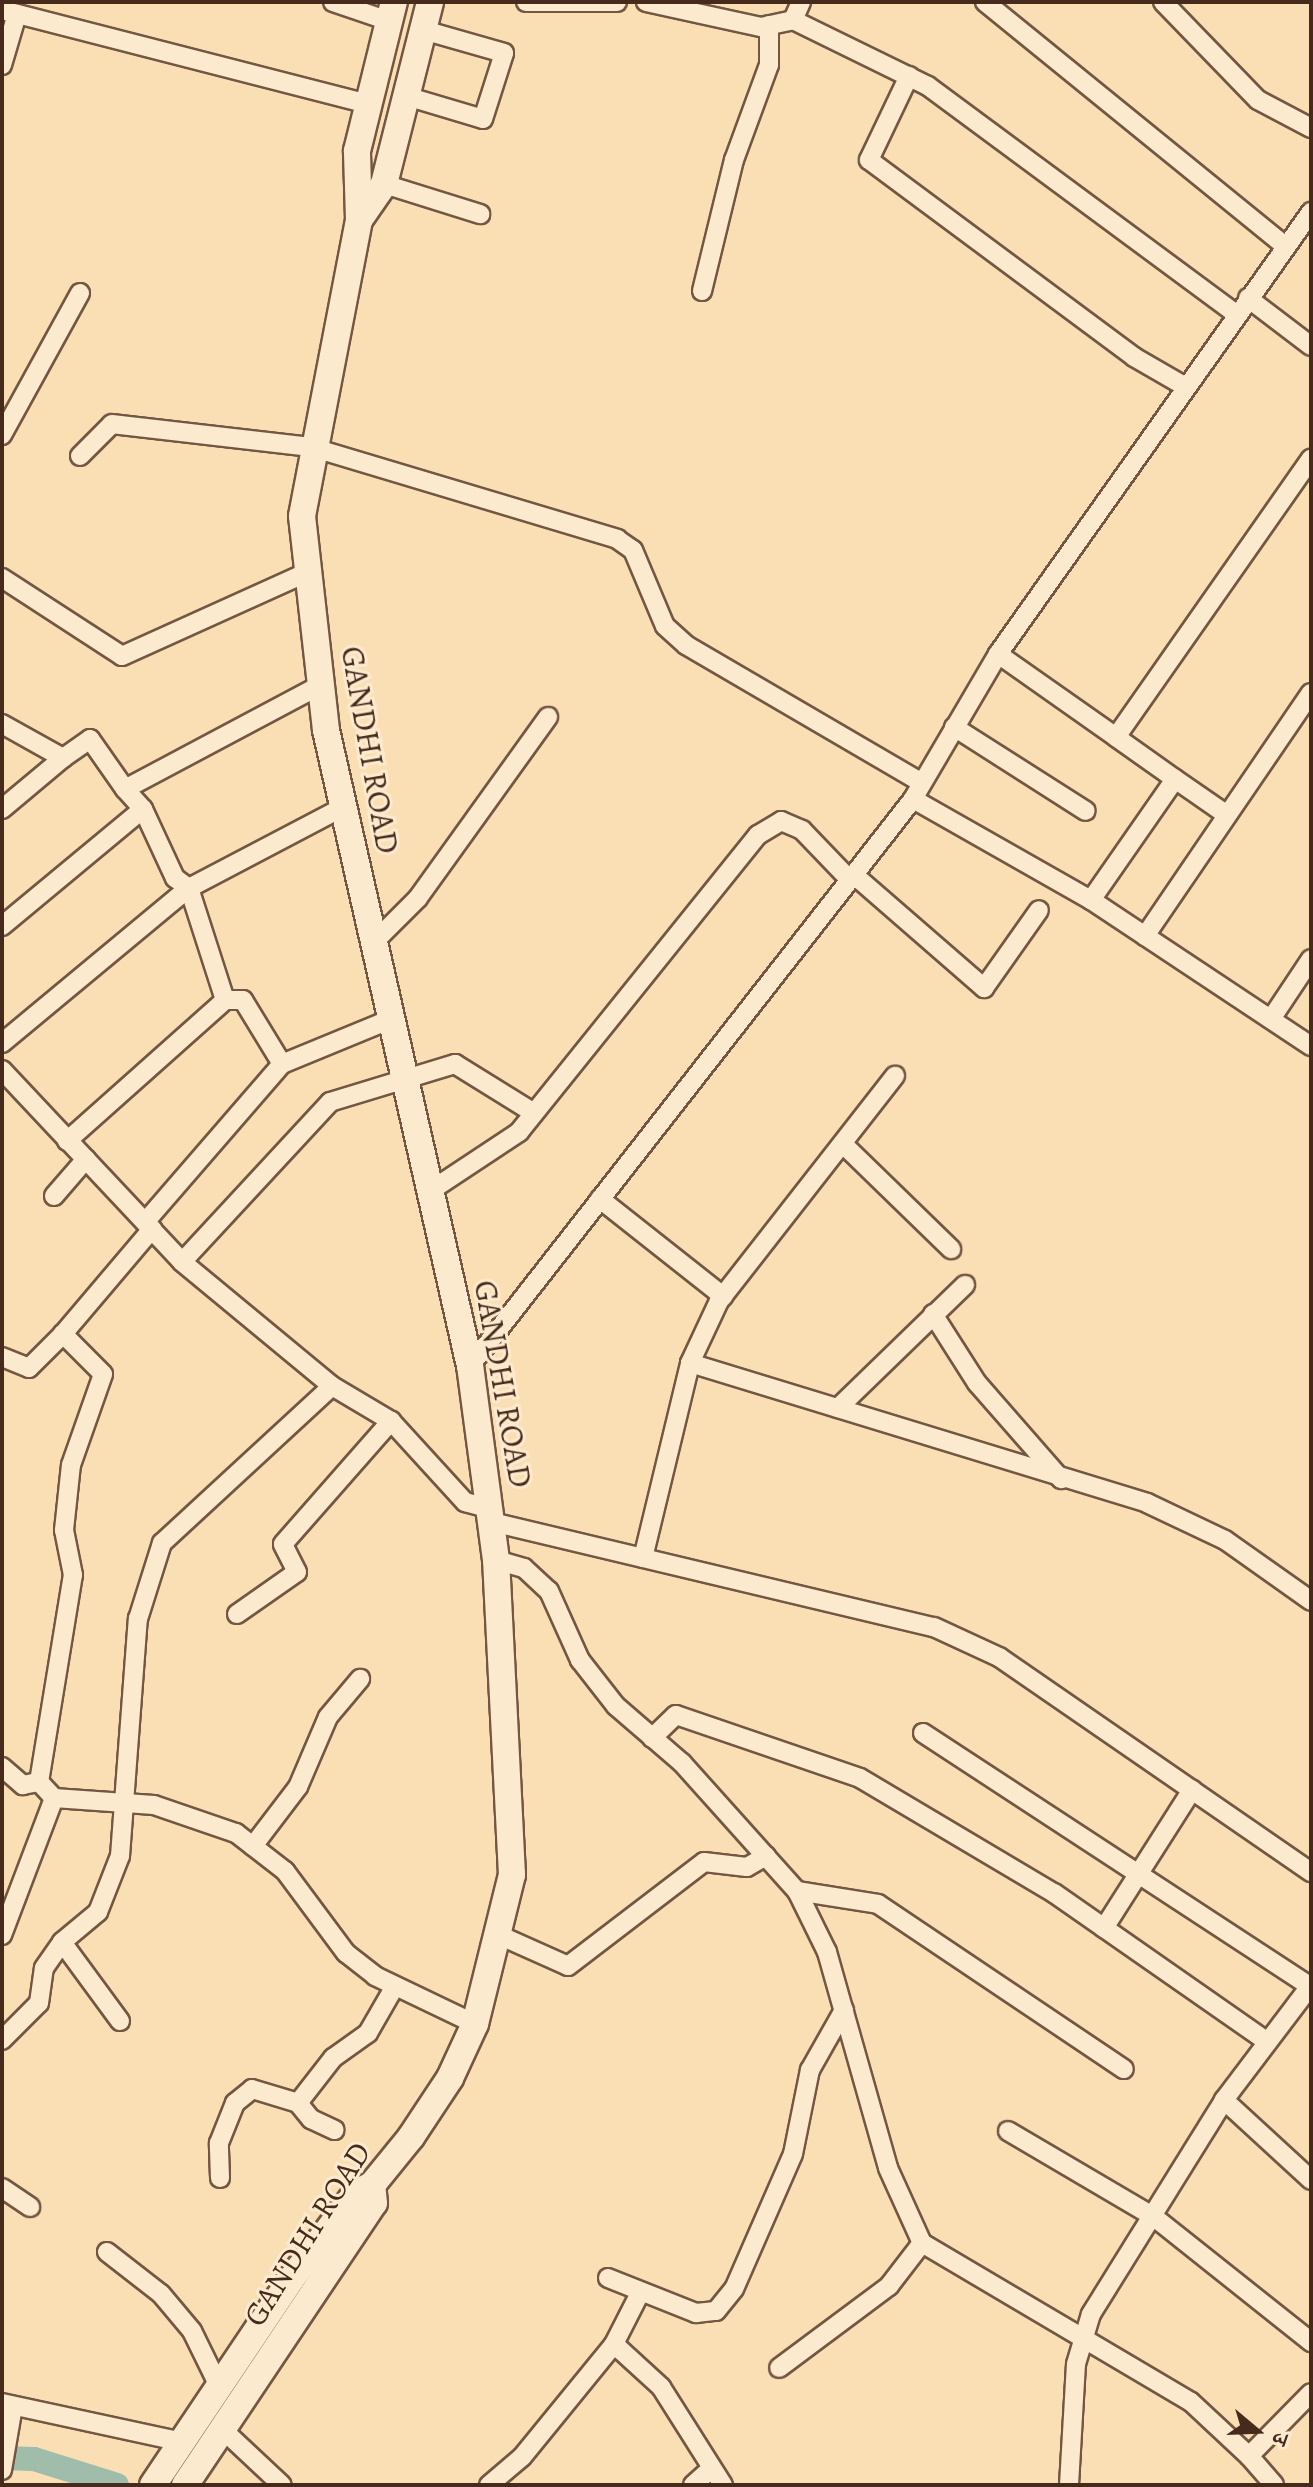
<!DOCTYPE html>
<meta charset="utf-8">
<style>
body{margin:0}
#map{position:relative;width:1313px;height:2487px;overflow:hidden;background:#fadfb5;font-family:Alegreya,"Noto Serif Devanagari",serif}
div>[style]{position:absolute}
.canal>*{height:24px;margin:-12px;padding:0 12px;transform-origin:12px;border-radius:12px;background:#9fbdaa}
.roads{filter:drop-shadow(2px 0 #735742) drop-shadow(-2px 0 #735742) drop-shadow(0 2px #735742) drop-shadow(0 -2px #735742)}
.minor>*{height:18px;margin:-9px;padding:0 9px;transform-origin:9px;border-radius:9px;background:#fceacf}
.secondary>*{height:26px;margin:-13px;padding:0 13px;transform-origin:13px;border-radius:13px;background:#fceacf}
span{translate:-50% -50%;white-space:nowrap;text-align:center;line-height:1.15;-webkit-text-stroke:6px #fceacf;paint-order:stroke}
.street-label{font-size:32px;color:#462a1b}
.frame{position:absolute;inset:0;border:4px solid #462a1b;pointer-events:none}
.north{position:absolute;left:1217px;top:2391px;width:80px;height:80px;-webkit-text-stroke:6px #fceacf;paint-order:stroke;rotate:109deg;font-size:22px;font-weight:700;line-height:32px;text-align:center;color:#462a1b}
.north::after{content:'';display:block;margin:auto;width:28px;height:36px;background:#462a1b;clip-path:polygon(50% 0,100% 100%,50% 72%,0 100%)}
</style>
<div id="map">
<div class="canal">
<div style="left:2px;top:2458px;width:32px;rotate:2deg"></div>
<div style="left:34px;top:2459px;width:87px;rotate:17.4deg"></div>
</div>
<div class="roads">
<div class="minor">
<div style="left:333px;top:2px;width:59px;rotate:18.7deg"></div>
<div style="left:526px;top:2px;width:91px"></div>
<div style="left:646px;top:2px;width:118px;rotate:12.3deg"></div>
<div style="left:761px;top:27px;width:33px;rotate:-12deg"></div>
<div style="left:793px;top:20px;width:20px;rotate:-66deg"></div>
<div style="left:985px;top:2px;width:388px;rotate:39.1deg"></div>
<div style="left:1163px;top:2px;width:136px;rotate:45.9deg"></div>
<div style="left:1258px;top:100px;width:60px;rotate:27.8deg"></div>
<div style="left:2px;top:10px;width:379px;rotate:14.4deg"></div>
<div style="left:793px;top:20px;width:150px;rotate:26.1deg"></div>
<div style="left:928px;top:86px;width:385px;rotate:36.5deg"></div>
<div style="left:2px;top:65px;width:53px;rotate:-73.6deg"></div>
<div style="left:909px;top:76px;width:93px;rotate:115.5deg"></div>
<div style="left:869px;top:160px;width:330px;rotate:36.6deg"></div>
<div style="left:1134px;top:357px;width:60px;rotate:30deg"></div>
<div style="left:406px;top:96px;width:80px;rotate:16.6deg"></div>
<div style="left:483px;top:119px;width:69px;rotate:-72.3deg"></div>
<div style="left:504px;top:53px;width:84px;rotate:-164.1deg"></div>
<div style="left:384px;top:184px;width:101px;rotate:17.4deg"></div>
<div style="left:702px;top:291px;width:135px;rotate:-76.3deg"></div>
<div style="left:734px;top:160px;width:101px;rotate:-69.8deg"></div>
<div style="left:769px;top:65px;width:40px;rotate:-90deg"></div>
<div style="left:1248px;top:298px;width:79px;rotate:37.3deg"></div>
<div style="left:2px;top:435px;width:162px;rotate:-61.2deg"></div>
<div style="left:80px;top:456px;width:45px;rotate:-45deg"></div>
<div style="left:112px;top:424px;width:200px;rotate:6.6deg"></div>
<div style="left:311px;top:447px;width:320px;rotate:16.7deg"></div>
<div style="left:617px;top:539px;width:19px;rotate:35deg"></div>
<div style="left:633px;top:550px;width:82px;rotate:67.2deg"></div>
<div style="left:665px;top:626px;width:28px;rotate:42deg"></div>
<div style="left:686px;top:645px;width:273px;rotate:30.3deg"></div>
<div style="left:2px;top:578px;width:143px;rotate:33deg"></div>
<div style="left:122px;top:656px;width:204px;rotate:-24.3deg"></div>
<div style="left:998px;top:654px;width:144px;rotate:35.1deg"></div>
<div style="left:2px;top:724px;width:70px;rotate:29.1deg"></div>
<div style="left:63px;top:758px;width:33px;rotate:-35deg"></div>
<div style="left:90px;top:739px;width:61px;rotate:55deg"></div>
<div style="left:954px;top:727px;width:156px;rotate:32.5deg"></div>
<div style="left:1175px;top:779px;width:63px;rotate:34.7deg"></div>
<div style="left:913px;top:799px;width:205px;rotate:29.6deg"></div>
<div style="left:1091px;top:900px;width:264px;rotate:33.6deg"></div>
<div style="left:2px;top:809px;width:80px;rotate:-39.9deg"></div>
<div style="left:143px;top:809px;width:27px;rotate:-132deg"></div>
<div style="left:125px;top:789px;width:222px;rotate:-28deg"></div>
<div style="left:853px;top:874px;width:174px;rotate:41deg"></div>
<div style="left:984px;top:988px;width:95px;rotate:-54.8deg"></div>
<div style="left:1091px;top:900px;width:147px;rotate:-55.2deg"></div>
<div style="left:1175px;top:779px;width:72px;rotate:-144.6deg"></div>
<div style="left:1116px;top:737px;width:340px;rotate:-55deg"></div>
<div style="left:2px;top:926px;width:183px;rotate:-39.7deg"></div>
<div style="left:143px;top:809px;width:76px;rotate:65.1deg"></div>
<div style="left:175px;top:878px;width:17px;rotate:36deg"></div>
<div style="left:189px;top:888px;width:174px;rotate:-27.7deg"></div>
<div style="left:1145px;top:936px;width:294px;rotate:-55.7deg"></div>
<div style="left:374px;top:942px;width:62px;rotate:-45deg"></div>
<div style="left:418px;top:898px;width:223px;rotate:-54.3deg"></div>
<div style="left:1271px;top:1019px;width:72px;rotate:-56.3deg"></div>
<div style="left:2px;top:1043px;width:243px;rotate:-39.7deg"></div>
<div style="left:189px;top:888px;width:118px;rotate:72.2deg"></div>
<div style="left:2px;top:1070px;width:263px;rotate:46.8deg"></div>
<div style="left:67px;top:1141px;width:212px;rotate:-41.7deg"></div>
<div style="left:225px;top:1000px;width:18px"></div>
<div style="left:243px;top:1000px;width:75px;rotate:58.6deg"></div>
<div style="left:282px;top:1064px;width:118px;rotate:-22.4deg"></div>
<div style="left:843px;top:1144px;width:151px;rotate:44.2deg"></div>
<div style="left:430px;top:1191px;width:107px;rotate:-33.5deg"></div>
<div style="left:519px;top:1132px;width:381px;rotate:-51.2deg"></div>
<div style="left:758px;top:835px;width:27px;rotate:-31deg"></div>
<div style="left:781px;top:821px;width:23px;rotate:23deg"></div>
<div style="left:802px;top:830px;width:68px;rotate:46.2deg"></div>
<div style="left:54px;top:1196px;width:49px;rotate:-49.1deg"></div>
<div style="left:600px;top:1199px;width:157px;rotate:38.3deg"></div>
<div style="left:146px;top:1221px;width:208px;rotate:-49.1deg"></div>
<div style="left:933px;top:1314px;width:82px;rotate:57.5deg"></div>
<div style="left:977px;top:1383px;width:128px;rotate:48.8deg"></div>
<div style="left:2px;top:1357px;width:29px;rotate:22deg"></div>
<div style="left:29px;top:1368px;width:48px;rotate:-45deg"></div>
<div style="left:690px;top:1363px;width:478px;rotate:17deg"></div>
<div style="left:1147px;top:1503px;width:86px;rotate:25.4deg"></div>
<div style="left:1225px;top:1540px;width:105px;rotate:35.3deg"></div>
<div style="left:470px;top:1366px;width:720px;rotate:-52deg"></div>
<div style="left:913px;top:799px;width:168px;rotate:-59.6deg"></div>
<div style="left:998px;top:654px;width:542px;rotate:-54.7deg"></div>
<div style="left:838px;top:1408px;width:177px;rotate:-44.1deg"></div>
<div style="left:391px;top:1421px;width:110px;rotate:47.6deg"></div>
<div style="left:465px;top:1502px;width:27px;rotate:15deg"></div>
<div style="left:492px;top:1522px;width:454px;rotate:13.4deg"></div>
<div style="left:934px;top:1627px;width:72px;rotate:24.8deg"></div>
<div style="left:999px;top:1657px;width:379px;rotate:34.6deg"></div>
<div style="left:643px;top:1558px;width:201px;rotate:-76.4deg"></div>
<div style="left:690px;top:1363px;width:68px;rotate:-64.9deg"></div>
<div style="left:719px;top:1301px;width:286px;rotate:-52deg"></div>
<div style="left:496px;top:1560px;width:29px;rotate:16deg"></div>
<div style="left:524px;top:1568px;width:34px;rotate:43deg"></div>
<div style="left:549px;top:1591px;width:76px;rotate:65.8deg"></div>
<div style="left:580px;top:1660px;width:58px;rotate:52deg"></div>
<div style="left:616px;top:1706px;width:87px;rotate:40.8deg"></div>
<div style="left:682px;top:1763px;width:172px;rotate:48.1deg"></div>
<div style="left:797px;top:1891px;width:68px;rotate:63.8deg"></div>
<div style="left:827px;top:1952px;width:224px;rotate:74.2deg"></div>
<div style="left:888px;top:2168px;width:82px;rotate:65.6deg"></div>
<div style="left:922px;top:2243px;width:54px;rotate:127.5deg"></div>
<div style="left:889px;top:2286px;width:137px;rotate:143.3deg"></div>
<div style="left:237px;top:1614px;width:73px;rotate:-35deg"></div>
<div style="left:297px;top:1572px;width:31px;rotate:-117deg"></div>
<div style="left:283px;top:1544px;width:164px;rotate:-48.7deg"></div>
<div style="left:391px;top:1421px;width:69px;rotate:-149.3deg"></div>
<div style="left:332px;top:1386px;width:195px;rotate:-140.4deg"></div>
<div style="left:182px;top:1262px;width:218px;rotate:-47.2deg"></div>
<div style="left:330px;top:1102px;width:131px;rotate:-16.9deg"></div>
<div style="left:455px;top:1064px;width:93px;rotate:31.8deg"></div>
<div style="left:923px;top:1733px;width:462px;rotate:33.2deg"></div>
<div style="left:652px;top:1738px;width:33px;rotate:-44deg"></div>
<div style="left:676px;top:1715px;width:194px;rotate:18.9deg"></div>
<div style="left:860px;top:1778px;width:226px;rotate:30.7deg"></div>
<div style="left:1054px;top:1893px;width:259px;rotate:34.9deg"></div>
<div style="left:2px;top:1767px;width:28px;rotate:41deg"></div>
<div style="left:23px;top:1785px;width:16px;rotate:-11deg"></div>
<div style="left:54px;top:1798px;width:22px;rotate:-133deg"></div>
<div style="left:39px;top:1782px;width:210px;rotate:-80.7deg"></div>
<div style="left:73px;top:1575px;width:46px;rotate:-101.3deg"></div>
<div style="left:64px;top:1530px;width:65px;rotate:-83.9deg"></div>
<div style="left:71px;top:1465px;width:96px;rotate:-70.6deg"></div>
<div style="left:103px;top:1374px;width:57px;rotate:-135deg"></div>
<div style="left:63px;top:1334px;width:138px;rotate:-49.7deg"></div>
<div style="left:253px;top:1846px;width:74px;rotate:-52.7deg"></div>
<div style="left:298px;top:1787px;width:76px;rotate:-66.8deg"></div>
<div style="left:328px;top:1717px;width:50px;rotate:-49.9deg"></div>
<div style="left:797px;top:1891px;width:82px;rotate:9.1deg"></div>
<div style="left:878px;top:1904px;width:296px;rotate:33.9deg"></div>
<div style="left:1104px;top:1928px;width:164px;rotate:-57.5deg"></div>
<div style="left:2px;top:1935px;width:147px;rotate:-69.2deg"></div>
<div style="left:54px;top:1798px;width:100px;rotate:4deg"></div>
<div style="left:154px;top:1805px;width:87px;rotate:18.9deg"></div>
<div style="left:236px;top:1833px;width:62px;rotate:37.8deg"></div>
<div style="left:285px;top:1871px;width:102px;rotate:53.4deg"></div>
<div style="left:346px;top:1953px;width:37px;rotate:38deg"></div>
<div style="left:375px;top:1976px;width:111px;rotate:25.6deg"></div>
<div style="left:501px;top:1936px;width:73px;rotate:24.1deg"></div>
<div style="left:568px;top:1966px;width:171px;rotate:-37.4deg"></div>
<div style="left:704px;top:1862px;width:43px;rotate:6.6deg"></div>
<div style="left:747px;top:1867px;width:22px;rotate:-30deg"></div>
<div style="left:120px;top:2021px;width:98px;rotate:-126.3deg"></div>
<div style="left:62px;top:1942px;width:47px;rotate:-39.8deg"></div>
<div style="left:98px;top:1912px;width:60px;rotate:-68.6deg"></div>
<div style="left:120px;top:1856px;width:238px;rotate:-85.7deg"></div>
<div style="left:138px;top:1619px;width:80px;rotate:-72.5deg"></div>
<div style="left:162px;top:1543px;width:231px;rotate:-42.7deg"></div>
<div style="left:2px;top:2040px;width:52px;rotate:-45deg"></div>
<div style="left:39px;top:2003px;width:35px;rotate:-82deg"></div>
<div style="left:44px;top:1968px;width:32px;rotate:-55deg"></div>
<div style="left:1224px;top:2100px;width:118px;rotate:42.6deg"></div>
<div style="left:298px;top:2103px;width:21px;rotate:51deg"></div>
<div style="left:311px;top:2119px;width:26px;rotate:25deg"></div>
<div style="left:1008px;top:2131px;width:169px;rotate:30.5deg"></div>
<div style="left:1154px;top:2217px;width:201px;rotate:38.5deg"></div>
<div style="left:220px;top:2178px;width:35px;rotate:-92deg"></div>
<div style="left:219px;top:2143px;width:43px;rotate:-68.2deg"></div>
<div style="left:235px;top:2103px;width:22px;rotate:-39deg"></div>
<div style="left:252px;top:2089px;width:48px;rotate:16.9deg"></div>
<div style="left:298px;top:2103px;width:57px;rotate:-52.1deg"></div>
<div style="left:333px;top:2058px;width:43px;rotate:-35.5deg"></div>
<div style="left:368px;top:2033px;width:54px;rotate:-60.1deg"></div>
<div style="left:2px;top:2188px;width:34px;rotate:34deg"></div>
<div style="left:922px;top:2243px;width:312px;rotate:30.6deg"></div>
<div style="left:1191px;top:2402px;width:79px;rotate:43deg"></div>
<div style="left:1249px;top:2456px;width:88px;rotate:-45.5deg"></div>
<div style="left:107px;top:2252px;width:68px;rotate:37.9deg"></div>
<div style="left:161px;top:2294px;width:48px;rotate:50deg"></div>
<div style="left:192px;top:2331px;width:61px;rotate:63.9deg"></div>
<div style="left:608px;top:2278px;width:95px;rotate:21.7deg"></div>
<div style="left:696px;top:2313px;width:20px;rotate:-6deg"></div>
<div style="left:716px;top:2311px;width:28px;rotate:-51deg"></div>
<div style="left:734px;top:2289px;width:147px;rotate:-66.4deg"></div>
<div style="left:793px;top:2154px;width:86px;rotate:-78.6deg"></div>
<div style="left:810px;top:2070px;width:69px;rotate:-60.5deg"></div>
<div style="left:614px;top:2344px;width:57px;rotate:-63deg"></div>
<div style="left:2px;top:2403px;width:184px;rotate:12.2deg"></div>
<div style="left:221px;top:2428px;width:83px;rotate:43.1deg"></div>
<div style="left:1249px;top:2456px;width:38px;rotate:49deg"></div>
<div style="left:2px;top:2470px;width:65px;rotate:-80.2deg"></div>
<div style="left:489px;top:2485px;width:43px;rotate:-40.3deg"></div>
<div style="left:522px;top:2457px;width:146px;rotate:-50.8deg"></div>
<div style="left:614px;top:2344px;width:64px;rotate:42.5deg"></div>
<div style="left:661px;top:2387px;width:116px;rotate:57.7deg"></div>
<div style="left:693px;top:2485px;width:24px;rotate:-42deg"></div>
<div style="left:1069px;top:2485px;width:121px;rotate:-86.7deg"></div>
<div style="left:1076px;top:2364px;width:52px;rotate:-73.3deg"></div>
<div style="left:1091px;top:2314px;width:252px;rotate:-58.1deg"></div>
<div style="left:1224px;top:2100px;width:144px;rotate:-52.9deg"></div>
</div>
<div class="secondary">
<div style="left:359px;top:220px;width:44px;rotate:-55.2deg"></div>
<div style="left:384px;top:184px;width:188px;rotate:-75.8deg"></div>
<div style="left:153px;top:2485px;width:249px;rotate:-56.1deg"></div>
<div style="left:292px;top:2278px;width:106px;rotate:-53deg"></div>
<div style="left:356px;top:2193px;width:18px;rotate:-27deg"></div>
<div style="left:372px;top:2185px;width:62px;rotate:-50.9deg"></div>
<div style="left:411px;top:2137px;width:71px;rotate:-56.5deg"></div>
<div style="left:450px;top:2078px;width:60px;rotate:-65.2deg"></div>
<div style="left:475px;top:2024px;width:154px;rotate:-76.1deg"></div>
<div style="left:512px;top:1875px;width:315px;rotate:-92.9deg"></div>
<div style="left:496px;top:1560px;width:196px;rotate:-97.6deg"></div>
<div style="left:470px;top:1366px;width:652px;rotate:-102.76deg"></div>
<div style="left:326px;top:730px;width:215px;rotate:-96.4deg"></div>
<div style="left:302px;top:516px;width:301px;rotate:-79.1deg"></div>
<div style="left:359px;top:220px;width:69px;rotate:-91.7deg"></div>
<div style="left:357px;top:151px;width:154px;rotate:-76.1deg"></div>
<div style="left:185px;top:2485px;width:339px;rotate:-56.2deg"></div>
<div style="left:374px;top:2203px;width:18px;rotate:-96deg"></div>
</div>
</div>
<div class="street-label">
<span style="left:370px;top:750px;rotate:80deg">GANDHI ROAD</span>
<span style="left:503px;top:1384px;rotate:80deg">GANDHI ROAD</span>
<span style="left:307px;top:2234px;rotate:-58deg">GANDHI ROAD</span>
</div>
<div class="frame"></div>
<div class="north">उ</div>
</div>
